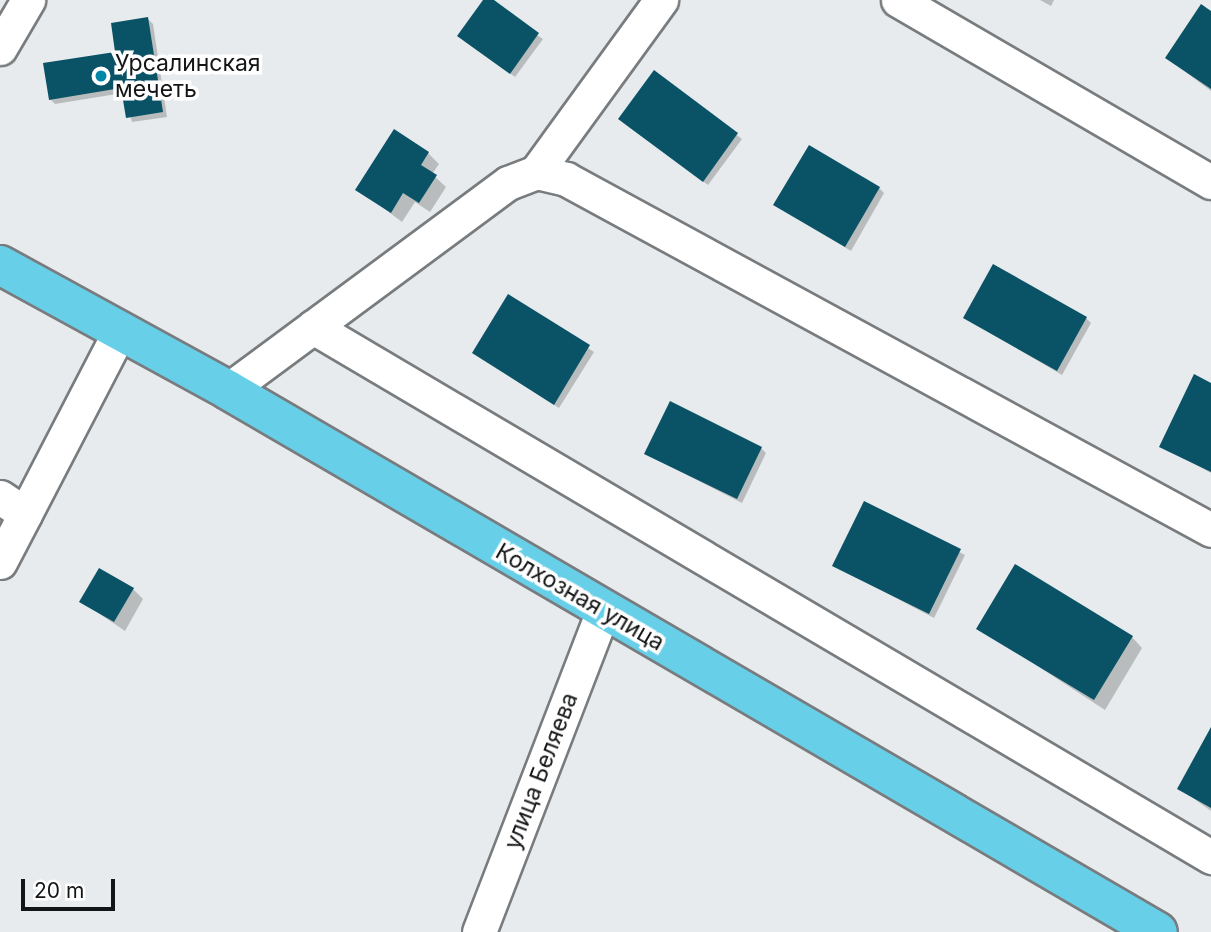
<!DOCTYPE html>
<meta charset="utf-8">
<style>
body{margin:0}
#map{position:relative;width:1211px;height:932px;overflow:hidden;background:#e7ebed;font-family:Inter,sans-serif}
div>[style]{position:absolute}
.shadow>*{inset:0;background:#0003}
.building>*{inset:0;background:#0a5266}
.roads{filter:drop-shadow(2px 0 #797c7e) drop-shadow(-2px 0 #797c7e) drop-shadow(0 2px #797c7e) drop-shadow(0 -2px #797c7e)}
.minor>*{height:33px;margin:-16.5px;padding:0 16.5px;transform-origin:16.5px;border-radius:16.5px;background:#fff}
.major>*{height:38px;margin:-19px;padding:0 19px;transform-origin:19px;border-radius:19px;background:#68cfe8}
.dots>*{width:19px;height:19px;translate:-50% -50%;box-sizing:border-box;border:4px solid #fff;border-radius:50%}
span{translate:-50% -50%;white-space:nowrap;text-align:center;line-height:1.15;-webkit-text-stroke:7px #fff;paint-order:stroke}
.poi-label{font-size:23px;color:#141516}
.left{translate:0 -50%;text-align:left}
.street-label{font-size:23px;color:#141516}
.scale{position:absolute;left:21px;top:879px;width:94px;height:32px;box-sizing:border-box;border:4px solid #141516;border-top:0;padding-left:9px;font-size:21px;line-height:24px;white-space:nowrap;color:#141516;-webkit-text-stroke:5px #fff;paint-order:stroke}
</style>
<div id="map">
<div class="shadow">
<div style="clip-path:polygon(485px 0,543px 39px,515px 77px,464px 41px)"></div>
<div style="clip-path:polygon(1040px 0,1054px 0,1051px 6px)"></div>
<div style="clip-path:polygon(1211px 13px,1211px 91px,1167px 58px)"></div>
<div style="clip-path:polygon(148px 19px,153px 24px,167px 117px,132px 122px,123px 93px,55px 104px,50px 99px,117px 54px)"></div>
<div style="clip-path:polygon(654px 73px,742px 139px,708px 185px,625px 124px)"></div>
<div style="clip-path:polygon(428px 153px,439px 164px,432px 174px,446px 187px,430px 212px,415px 202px,402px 222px,358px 189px)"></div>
<div style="clip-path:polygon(879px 188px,884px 193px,851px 251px,775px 205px)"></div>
<div style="clip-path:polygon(509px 297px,594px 352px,559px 408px,474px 353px)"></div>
<div style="clip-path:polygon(965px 318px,1086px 318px,1091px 323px,1062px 375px)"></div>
<div style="clip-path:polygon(1211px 385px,1211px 473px,1161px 446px)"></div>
<div style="clip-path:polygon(761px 448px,766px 453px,742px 503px,646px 454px)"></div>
<div style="clip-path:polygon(865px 503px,965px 555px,934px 618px,835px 566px)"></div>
<div style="clip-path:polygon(133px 589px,143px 599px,125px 631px,82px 602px)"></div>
<div style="clip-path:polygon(979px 628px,1132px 637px,1142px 648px,1105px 710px)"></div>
<div style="clip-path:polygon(1211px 731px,1211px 811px,1179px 788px)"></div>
</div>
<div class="building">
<div style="clip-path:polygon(483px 0,494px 0,539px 33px,510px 74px,457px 36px)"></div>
<div style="clip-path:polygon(1201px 4px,1211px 11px,1211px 89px,1165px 58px)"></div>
<div style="clip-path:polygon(148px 17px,163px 112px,126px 118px,121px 88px,49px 100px,43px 63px,115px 52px,111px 23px)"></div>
<div style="clip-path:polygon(654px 70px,738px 133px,703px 182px,618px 119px)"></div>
<div style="clip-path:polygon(394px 129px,429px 152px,421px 165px,437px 175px,419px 203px,403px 193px,391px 213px,355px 190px)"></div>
<div style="clip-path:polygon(809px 145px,880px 187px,845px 247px,773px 205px)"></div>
<div style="clip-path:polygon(993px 264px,1087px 317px,1057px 371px,963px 318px)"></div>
<div style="clip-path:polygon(508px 294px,590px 345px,554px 405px,472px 353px)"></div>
<div style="clip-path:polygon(1194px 374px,1211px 383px,1211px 472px,1159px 447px)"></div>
<div style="clip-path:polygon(670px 401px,762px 447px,737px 499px,644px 454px)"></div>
<div style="clip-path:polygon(864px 501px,961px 549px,929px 614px,832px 566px)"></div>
<div style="clip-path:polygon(1015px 564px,1133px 636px,1094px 700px,976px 629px)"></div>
<div style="clip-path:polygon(99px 568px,134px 588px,114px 622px,79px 602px)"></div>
<div style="clip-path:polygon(1211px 727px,1211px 808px,1177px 789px)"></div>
</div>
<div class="roads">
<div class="minor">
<div style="left:898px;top:0;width:362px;rotate:30.2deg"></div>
<div style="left:0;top:48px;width:56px;rotate:-59.7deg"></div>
<div style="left:536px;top:172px;width:31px;rotate:13deg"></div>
<div style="left:566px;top:179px;width:734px;rotate:28.55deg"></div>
<div style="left:313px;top:327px;width:1043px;rotate:30.55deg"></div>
<div style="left:228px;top:390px;width:348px;rotate:-36.5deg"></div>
<div style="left:508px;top:183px;width:30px;rotate:-21deg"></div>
<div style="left:536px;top:172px;width:213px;rotate:-54deg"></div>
<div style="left:0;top:497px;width:30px;rotate:34deg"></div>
<div style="left:25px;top:514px;width:206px;rotate:-62.6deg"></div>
<div style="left:0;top:562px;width:54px;rotate:-62.5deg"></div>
<div style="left:479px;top:932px;width:344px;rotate:-68.9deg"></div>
</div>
<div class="major">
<div style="left:0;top:265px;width:260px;rotate:28.7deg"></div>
<div style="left:228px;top:390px;width:1076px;rotate:30.23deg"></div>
</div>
</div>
<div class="dots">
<div style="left:101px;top:76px;background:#0087a8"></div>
</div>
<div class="poi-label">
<span class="left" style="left:115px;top:76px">Урсалинская<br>мечеть</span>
</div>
<div class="street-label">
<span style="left:580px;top:597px;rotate:30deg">Колхозная улица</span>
<span style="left:541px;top:771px;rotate:-69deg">улица Беляева</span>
</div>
<div class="scale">20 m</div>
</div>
